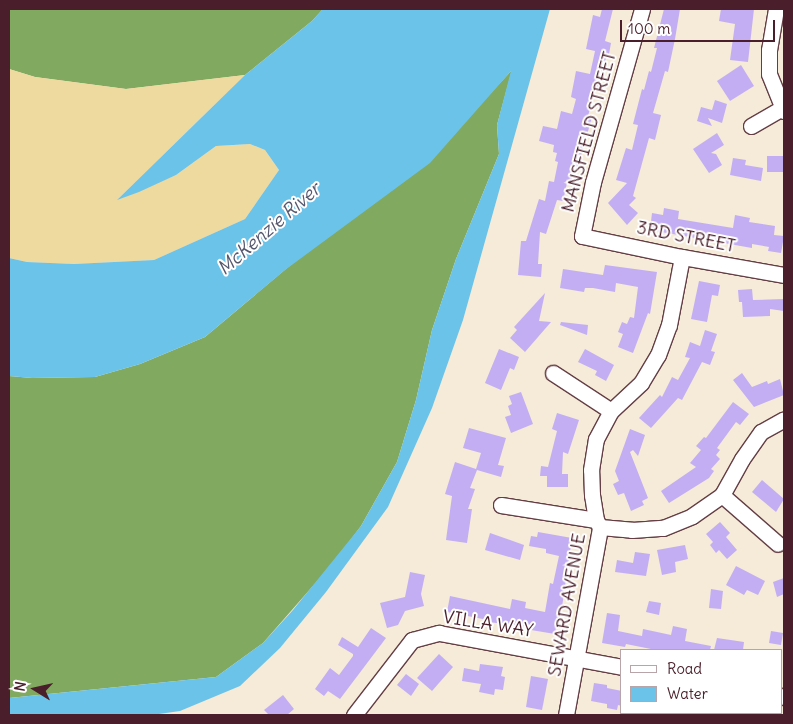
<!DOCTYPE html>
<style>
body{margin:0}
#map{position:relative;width:793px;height:724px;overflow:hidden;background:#f5ebd8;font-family:Delius,sans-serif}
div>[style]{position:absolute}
.forest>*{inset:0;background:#81a95f}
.sand>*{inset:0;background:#eeda9e}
.water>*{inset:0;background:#6cc3e9}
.building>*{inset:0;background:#c3aef3}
.roads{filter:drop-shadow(1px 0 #643e45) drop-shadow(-1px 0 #643e45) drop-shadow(0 1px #643e45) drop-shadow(0 -1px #643e45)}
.minor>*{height:15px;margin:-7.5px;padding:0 7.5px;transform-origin:7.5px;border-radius:7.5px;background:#fff}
span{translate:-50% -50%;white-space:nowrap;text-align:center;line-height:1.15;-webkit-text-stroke:4px #fff;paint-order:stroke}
.street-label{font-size:18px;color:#4a1f2b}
.water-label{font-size:19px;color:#56586e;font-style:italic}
.frame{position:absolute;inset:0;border:10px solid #4a1f2b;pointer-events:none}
.legend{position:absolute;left:620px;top:649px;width:162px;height:65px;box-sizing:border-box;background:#fff;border:1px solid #b7a5aa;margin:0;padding:6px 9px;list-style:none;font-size:15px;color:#4a1f2b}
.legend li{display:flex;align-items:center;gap:10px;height:25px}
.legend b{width:25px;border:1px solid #b7a5aa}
.north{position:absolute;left:10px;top:664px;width:50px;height:50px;-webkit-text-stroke:4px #fff;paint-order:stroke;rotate:280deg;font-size:14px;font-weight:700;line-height:20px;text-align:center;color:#4a1f2b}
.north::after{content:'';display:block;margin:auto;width:18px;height:22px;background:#4a1f2b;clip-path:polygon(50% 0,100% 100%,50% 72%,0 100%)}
.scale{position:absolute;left:620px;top:20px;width:155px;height:22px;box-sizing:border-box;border:2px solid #4a1f2b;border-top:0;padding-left:6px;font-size:15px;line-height:18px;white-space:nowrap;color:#4a1f2b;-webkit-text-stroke:4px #fff;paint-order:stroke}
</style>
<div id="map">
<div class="forest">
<div style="clip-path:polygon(9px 9px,323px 9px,312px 21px,245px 75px,126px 89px,35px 77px,9px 69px)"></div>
<div style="clip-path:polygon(512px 70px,497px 125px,499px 154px,456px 259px,432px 330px,416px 400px,397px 462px,361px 526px,333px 563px,263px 643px,216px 677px,9px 698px,9px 376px,32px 378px,95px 377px,140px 364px,205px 337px,474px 111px)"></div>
</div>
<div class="sand">
<div style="clip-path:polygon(9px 69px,35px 77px,126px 89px,245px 75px,118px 199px,176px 175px,216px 146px,250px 144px,265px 150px,279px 170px,245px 219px,154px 260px,74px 264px,27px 262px,9px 258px)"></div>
</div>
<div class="water">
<div style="clip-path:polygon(323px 9px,550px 9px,463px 320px,432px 408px,388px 507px,326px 592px,280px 648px,240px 686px,180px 711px,152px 715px,9px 715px,9px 698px,216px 677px,263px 643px,293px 610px,361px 526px,397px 462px,416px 400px,432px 330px,456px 259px,499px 154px,497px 125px,511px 71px,430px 163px,285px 270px,205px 337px,140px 364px,95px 377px,32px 378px,9px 376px,9px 258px,27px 262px,74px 264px,154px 260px,245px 219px,279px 170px,265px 150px,250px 144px,216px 146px,176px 175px,139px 192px,117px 200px,245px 75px,312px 21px)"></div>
</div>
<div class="building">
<div style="clip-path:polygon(602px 9px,613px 9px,605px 41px,611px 43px,609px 54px,607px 53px,598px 92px,595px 91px,588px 116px,592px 117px,573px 185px,567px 183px,563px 201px,557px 200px,546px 234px,540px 232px,538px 264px,542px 264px,541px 277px,518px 275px,521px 241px,526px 241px,539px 199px,545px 201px,549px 181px,554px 182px,558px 162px,555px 161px,557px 153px,553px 152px,554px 145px,539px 141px,543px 126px,557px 129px,561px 111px,572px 114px,576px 99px,571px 97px,576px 71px,590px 74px,595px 51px,586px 49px,593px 15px,600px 17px)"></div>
<div style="clip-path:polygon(664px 9px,680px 9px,675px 39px,668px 72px,665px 71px,653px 113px,661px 115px,655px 140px,649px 138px,633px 196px,636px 198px,629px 205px,638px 213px,627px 225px,608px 203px,627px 183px,616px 180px,626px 148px,632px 150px,638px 125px,633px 124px,642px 89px,644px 90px,649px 71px,651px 72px,657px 48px,654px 48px)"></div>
<div style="clip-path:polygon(721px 9px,754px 9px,748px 62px,730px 60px,735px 24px,719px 21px)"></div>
<div style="clip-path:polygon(741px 65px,754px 86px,730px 101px,717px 81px)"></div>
<div style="clip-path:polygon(715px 100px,727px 104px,722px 123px,708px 118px,712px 126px,697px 121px,701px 107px,712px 110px)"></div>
<div style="clip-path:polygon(717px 133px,724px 145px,711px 153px,716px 154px,722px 165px,709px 173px,693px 149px)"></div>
<div style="clip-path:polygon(767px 156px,784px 156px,784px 172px,767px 172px)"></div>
<div style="clip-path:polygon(733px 158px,746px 160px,745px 165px,763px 168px,761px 181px,730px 175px)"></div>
<div style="clip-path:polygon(664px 208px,679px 211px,678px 219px,733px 228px,735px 215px,750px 218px,749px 222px,775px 226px,774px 235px,784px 236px,781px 253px,768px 251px,769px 247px,752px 244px,752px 248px,650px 230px,652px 213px,663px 215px)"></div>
<div style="clip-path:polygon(605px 265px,657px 272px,650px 314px,648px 313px,633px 353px,618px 347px,623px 334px,618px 332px,622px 322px,627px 324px,630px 317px,634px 318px,638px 287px,616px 283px,615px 292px,593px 288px,585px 288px,584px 292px,560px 288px,563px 269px,603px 275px)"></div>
<div style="clip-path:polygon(699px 281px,720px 285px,718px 296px,712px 295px,707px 322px,691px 319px)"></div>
<div style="clip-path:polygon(752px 289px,753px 300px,784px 299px,784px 311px,770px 309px,770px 316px,743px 317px,742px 302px,739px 302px,738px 290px)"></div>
<div style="clip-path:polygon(545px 293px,539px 321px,551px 322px,525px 352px,510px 338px,517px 330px,514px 327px)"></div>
<div style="clip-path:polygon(561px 322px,588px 325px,587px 335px,560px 325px)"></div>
<div style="clip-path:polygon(705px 330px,717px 334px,711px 351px,715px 352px,710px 365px,702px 362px,682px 400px,678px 398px,651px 428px,639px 418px,660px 395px,662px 397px,672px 377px,678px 380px,690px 358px,685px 357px,690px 342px,700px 346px)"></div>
<div style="clip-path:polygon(499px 349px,519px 357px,514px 370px,510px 368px,501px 390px,485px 383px)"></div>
<div style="clip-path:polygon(585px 349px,614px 365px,606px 381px,595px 375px,597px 371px,578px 362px)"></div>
<div style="clip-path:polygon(742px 373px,752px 387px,767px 381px,768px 384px,780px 379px,784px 395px,754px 407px,733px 380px)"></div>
<div style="clip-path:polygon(521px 392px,533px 424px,511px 433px,505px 417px,511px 415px,508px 406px,512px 404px,509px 396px)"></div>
<div style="clip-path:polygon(733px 402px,749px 414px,740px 425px,736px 422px,717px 448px,720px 450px,716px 455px,720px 459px,711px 469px,714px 471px,709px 478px,669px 503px,661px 491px,696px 467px,690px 463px,701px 450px,696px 446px,704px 437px,706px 438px)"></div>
<div style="clip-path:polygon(557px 413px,579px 420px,568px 454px,563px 452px,562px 474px,568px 474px,568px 487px,547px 487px,547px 476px,540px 476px,541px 466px,548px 467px,557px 431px,552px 429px)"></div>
<div style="clip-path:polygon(469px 428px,506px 438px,498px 465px,504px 466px,501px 477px,477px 470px,470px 488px,475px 489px,468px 509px,472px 509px,467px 543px,446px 540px,452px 496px,445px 494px,455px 462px,476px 469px,481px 453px,463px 448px)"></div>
<div style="clip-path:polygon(630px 429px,645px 435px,638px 456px,633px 450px,630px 452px,648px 498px,642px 501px,644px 505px,631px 511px,624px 493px,618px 495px,613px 484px,619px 481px,615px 471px)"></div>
<div style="clip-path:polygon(762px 480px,784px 499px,776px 512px,752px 492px)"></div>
<div style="clip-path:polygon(720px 522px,730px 533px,726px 537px,737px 550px,727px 559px,719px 550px,716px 553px,710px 545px,713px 542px,706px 534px)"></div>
<div style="clip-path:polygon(538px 532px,572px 538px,560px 621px,557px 620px,555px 634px,531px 630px,531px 627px,488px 622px,488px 620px,447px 612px,450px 596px,510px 609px,512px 599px,526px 602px,525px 608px,545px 612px,550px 583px,553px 584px,559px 556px,546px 553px,546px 549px,529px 546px,531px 536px,537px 537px)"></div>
<div style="clip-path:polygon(490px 533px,524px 545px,520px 560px,485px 550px)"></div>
<div style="clip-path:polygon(685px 545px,688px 559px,675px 562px,676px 572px,662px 575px,657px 550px)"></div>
<div style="clip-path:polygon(635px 552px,650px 554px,646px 576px,615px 572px,617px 560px,633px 563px)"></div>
<div style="clip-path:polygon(736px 566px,765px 581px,758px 595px,747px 590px,744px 595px,726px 585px)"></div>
<div style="clip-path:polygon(410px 572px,425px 575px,421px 594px,424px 606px,405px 611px,398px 625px,387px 628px,380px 603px,405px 597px)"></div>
<div style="clip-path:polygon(784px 578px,784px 594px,777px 597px,773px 582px)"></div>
<div style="clip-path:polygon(711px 589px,723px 591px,721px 609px,709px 608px)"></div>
<div style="clip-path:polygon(649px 601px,661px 603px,659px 615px,646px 612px)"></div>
<div style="clip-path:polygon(607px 613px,620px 615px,618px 631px,642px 636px,643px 629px,671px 635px,673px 626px,687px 629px,685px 641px,711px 646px,710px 650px,656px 650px,626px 644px,625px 647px,602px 643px)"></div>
<div style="clip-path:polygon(371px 628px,386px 638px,340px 699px,328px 691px,324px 696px,315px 689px,330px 668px,339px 675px,353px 656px,353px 654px,338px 645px,342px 637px,358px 647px)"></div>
<div style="clip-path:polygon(771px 631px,783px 633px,781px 645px,769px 643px)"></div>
<div style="clip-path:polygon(717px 638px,744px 642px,743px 650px,714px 650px)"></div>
<div style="clip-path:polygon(439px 654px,453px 667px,432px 691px,417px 678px)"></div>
<div style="clip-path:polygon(480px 664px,503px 667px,501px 676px,505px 677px,503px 690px,495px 689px,494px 695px,479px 692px,481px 684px,462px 681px,464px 668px,479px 671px)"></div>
<div style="clip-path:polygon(406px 674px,419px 684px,411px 696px,397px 685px)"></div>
<div style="clip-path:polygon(531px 676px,548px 679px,542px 710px,526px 707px)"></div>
<div style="clip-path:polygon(594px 683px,607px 685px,607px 688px,622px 691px,622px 706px,618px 705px,617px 710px,607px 708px,607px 704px,591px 701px)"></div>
<div style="clip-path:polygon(283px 695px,294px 709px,287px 715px,269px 715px,264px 710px)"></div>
</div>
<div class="roads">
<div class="minor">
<div style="left:642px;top:9px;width:180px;rotate:105.8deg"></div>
<div style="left:593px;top:182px;width:55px;rotate:101.5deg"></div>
<div style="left:582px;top:236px;width:102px;rotate:11.9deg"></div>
<div style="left:682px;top:257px;width:104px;rotate:10deg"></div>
<div style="left:776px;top:9px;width:42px;rotate:99.7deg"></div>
<div style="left:769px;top:50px;width:24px;rotate:90deg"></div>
<div style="left:769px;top:74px;width:40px;rotate:68deg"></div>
<div style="left:751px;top:126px;width:36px;rotate:-30deg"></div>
<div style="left:553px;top:373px;width:69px;rotate:33.2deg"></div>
<div style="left:722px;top:495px;width:74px;rotate:41.2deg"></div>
<div style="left:501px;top:505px;width:96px;rotate:9deg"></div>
<div style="left:600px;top:527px;width:32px;rotate:5deg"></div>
<div style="left:632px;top:530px;width:31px;rotate:-4deg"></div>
<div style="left:663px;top:528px;width:31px;rotate:-22deg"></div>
<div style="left:692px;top:516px;width:37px;rotate:-35deg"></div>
<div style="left:722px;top:495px;width:41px;rotate:-60.9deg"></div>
<div style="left:742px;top:459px;width:33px;rotate:-55deg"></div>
<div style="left:761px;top:432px;width:26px;rotate:-29deg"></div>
<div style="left:782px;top:696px;width:2px;rotate:27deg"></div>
<div style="left:354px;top:715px;width:95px;rotate:-52.3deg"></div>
<div style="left:412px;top:640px;width:28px;rotate:-15deg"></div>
<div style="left:439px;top:633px;width:186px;rotate:10.5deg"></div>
<div style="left:566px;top:715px;width:191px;rotate:-79.7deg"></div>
<div style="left:600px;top:527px;width:8px;rotate:-120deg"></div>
<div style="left:596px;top:520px;width:25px;rotate:-99deg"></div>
<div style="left:592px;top:495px;width:25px;rotate:-92deg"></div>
<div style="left:591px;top:470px;width:31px;rotate:-81deg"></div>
<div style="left:596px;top:439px;width:32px;rotate:-62deg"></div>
<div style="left:611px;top:411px;width:41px;rotate:-43deg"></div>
<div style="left:641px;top:383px;width:33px;rotate:-59deg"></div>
<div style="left:658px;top:355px;width:32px;rotate:-70deg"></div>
<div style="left:669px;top:325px;width:69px;rotate:-79.2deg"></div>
</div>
</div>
<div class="street-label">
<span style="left:589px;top:132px;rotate:-75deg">MANSFIELD STREET</span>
<span style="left:686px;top:237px;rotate:11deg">3RD STREET</span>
<span style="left:567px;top:605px;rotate:-80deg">SEWARD AVENUE</span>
<span style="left:488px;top:624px;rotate:9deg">VILLA WAY</span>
</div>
<div class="water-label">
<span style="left:269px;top:229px;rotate:-41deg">McKenzie River</span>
</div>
<div class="frame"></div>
<ul class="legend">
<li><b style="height:6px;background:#fff"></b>Road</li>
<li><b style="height:14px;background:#6cc3e9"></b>Water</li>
</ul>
<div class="north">N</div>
<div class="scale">100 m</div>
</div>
